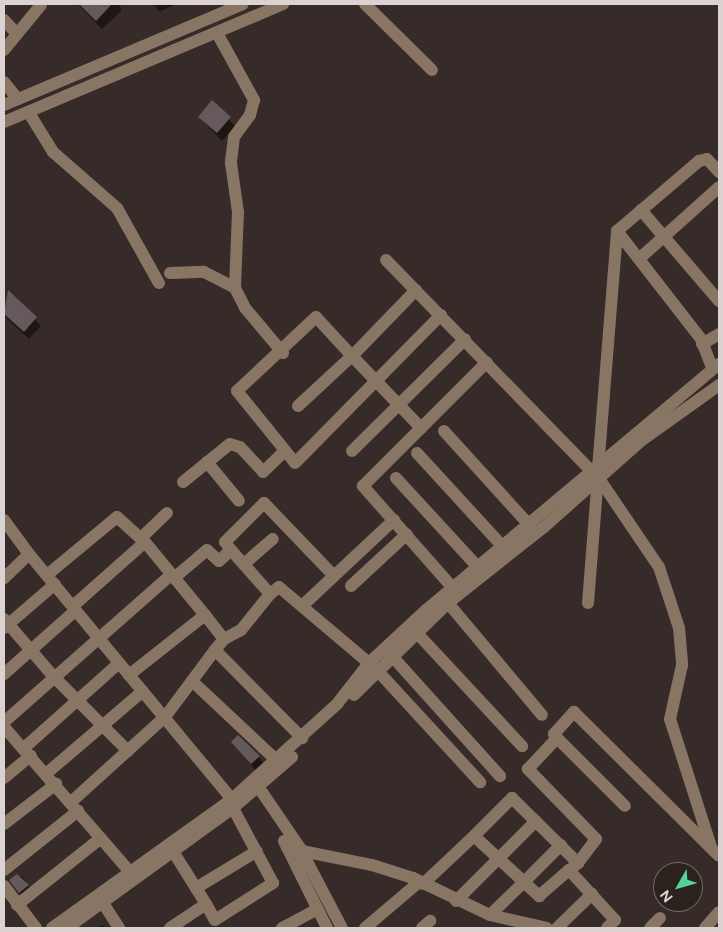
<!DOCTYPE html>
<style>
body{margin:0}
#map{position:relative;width:723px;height:932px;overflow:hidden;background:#362b28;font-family:Figtree,sans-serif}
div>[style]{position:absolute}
.shadow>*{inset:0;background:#0007}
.building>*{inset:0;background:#65595d}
.minor>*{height:12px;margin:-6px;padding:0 6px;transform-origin:6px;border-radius:6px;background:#897563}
.minor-bridge>*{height:12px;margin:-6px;padding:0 6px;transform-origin:6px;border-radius:6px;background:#897563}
span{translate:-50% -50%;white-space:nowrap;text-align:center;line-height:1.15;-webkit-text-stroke:4px #2b221e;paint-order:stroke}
.frame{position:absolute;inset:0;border:5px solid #dad3d1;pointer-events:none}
.north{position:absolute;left:653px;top:862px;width:50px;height:50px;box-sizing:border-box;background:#2b221e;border:1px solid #716966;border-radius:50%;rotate:232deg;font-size:14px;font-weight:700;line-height:20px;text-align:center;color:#dad3d1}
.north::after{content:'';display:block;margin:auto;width:18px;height:22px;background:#53d396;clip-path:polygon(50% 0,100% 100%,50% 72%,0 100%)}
</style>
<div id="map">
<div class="shadow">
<div style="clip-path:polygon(78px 4px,118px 4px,122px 10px,102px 29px)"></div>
<div style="clip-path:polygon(154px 4px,176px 4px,159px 12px)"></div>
<div style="clip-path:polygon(212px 102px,235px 126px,222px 141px,199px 117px)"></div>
<div style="clip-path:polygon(8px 292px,41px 326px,29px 339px,4px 316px)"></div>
<div style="clip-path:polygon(233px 742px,259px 757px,264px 765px,256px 771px)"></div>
<div style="clip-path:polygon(22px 876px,31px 891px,23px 897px,11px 880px)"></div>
<div style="clip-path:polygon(103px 925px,105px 928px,97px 928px)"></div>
</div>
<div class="building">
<div style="clip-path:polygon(79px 4px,112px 4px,96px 21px)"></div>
<div style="clip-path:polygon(212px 100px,231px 117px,217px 133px,198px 117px)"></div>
<div style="clip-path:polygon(8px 290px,37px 317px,24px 332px,4px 314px)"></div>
<div style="clip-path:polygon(238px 735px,260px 756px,251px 764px,231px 742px)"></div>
<div style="clip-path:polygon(17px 874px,29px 885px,19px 893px,9px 880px)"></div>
</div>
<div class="minor">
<div style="left:365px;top:4px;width:94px;rotate:44.6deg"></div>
<div style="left:4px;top:20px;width:19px;rotate:47deg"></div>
<div style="left:217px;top:33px;width:77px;rotate:61.1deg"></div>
<div style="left:254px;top:100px;width:16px;rotate:105deg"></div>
<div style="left:250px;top:115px;width:27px;rotate:126deg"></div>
<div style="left:234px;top:137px;width:26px;rotate:97deg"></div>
<div style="left:231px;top:163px;width:49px;rotate:81.9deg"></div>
<div style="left:238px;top:212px;width:76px;rotate:92.3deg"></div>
<div style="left:235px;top:288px;width:22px;rotate:63deg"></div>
<div style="left:245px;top:308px;width:59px;rotate:49.8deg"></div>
<div style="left:4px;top:50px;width:58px;rotate:-50.6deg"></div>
<div style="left:4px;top:82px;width:22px;rotate:51deg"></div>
<div style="left:4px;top:105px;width:259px;rotate:-22.9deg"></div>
<div style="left:29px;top:113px;width:46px;rotate:58.4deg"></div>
<div style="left:53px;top:152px;width:85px;rotate:41.2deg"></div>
<div style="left:117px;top:208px;width:86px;rotate:60.8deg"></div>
<div style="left:4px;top:122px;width:303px;rotate:-22.9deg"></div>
<div style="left:641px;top:210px;width:120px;rotate:49.4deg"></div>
<div style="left:617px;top:231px;width:108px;rotate:-40.5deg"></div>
<div style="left:699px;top:161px;width:8px;rotate:-14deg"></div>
<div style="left:707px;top:159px;width:18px;rotate:47deg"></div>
<div style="left:640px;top:258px;width:106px;rotate:-41.9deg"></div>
<div style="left:386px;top:260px;width:293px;rotate:45.8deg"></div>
<div style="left:170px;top:273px;width:34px;rotate:-2deg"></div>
<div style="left:204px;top:272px;width:35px;rotate:27deg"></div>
<div style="left:416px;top:290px;width:92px;rotate:134.1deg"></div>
<div style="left:352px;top:356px;width:100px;rotate:46.2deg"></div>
<div style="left:702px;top:344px;width:20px;rotate:-30deg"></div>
<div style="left:298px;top:406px;width:74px;rotate:-42.8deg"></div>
<div style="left:352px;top:356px;width:53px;rotate:-132.7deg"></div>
<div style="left:316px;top:317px;width:108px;rotate:136.9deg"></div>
<div style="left:237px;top:391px;width:92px;rotate:51.1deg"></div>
<div style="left:295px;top:463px;width:208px;rotate:-45.4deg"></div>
<div style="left:444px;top:431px;width:128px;rotate:47.8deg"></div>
<div style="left:352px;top:451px;width:159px;rotate:-44.7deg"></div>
<div style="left:417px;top:453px;width:127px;rotate:47.5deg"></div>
<div style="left:599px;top:456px;width:226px;rotate:-85.4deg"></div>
<div style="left:617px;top:231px;width:137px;rotate:52.1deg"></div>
<div style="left:701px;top:339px;width:30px;rotate:69deg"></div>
<div style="left:207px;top:462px;width:50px;rotate:50.6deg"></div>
<div style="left:598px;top:477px;width:109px;rotate:55.9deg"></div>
<div style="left:659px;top:567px;width:64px;rotate:71.8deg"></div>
<div style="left:679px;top:628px;width:37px;rotate:85deg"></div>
<div style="left:682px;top:665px;width:55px;rotate:102.5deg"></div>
<div style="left:670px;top:719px;width:134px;rotate:72.2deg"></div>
<div style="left:396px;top:478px;width:120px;rotate:47.4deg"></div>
<div style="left:183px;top:482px;width:60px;rotate:-39deg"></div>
<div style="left:230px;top:444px;width:10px;rotate:17deg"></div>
<div style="left:240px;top:447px;width:34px;rotate:47deg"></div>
<div style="left:263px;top:472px;width:29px;rotate:-44deg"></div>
<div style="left:4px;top:520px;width:42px;rotate:53.7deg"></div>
<div style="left:29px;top:554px;width:35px;rotate:136deg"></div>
<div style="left:141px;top:538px;width:36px;rotate:-44deg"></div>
<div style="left:231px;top:550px;width:10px;rotate:-127deg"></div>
<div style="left:225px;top:542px;width:55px;rotate:-45deg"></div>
<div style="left:264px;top:503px;width:101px;rotate:46.2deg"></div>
<div style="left:29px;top:554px;width:318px;rotate:50.4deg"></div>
<div style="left:244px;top:564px;width:38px;rotate:-41deg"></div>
<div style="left:47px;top:575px;width:91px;rotate:-39.6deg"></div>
<div style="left:117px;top:517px;width:38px;rotate:42deg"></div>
<div style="left:174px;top:578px;width:43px;rotate:-40.3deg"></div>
<div style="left:207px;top:550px;width:16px;rotate:43deg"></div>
<div style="left:219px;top:561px;width:16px;rotate:-43deg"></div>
<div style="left:231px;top:550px;width:59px;rotate:48.4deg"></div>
<div style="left:270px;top:594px;width:11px;rotate:-38deg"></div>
<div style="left:279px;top:587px;width:118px;rotate:40.2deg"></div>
<div style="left:351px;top:586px;width:76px;rotate:-42.9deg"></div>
<div style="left:452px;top:587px;width:135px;rotate:-131.4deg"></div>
<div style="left:363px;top:486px;width:175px;rotate:-45deg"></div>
<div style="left:448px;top:603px;width:146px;rotate:50deg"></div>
<div style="left:588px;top:603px;width:128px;rotate:-85.5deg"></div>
<div style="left:73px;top:606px;width:96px;rotate:-41.6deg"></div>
<div style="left:145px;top:542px;width:94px;rotate:50.6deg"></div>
<div style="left:205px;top:615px;width:97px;rotate:141.7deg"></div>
<div style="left:302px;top:606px;width:126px;rotate:-43.1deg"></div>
<div style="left:205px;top:615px;width:31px;rotate:52deg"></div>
<div style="left:224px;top:639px;width:14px;rotate:129deg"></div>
<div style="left:215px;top:650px;width:124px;rotate:45.3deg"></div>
<div style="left:4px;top:619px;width:75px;rotate:49.3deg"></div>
<div style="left:53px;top:676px;width:106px;rotate:45deg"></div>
<div style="left:4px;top:628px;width:67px;rotate:-40.8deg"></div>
<div style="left:416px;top:632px;width:156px;rotate:47.1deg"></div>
<div style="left:224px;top:639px;width:19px;rotate:-28deg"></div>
<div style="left:241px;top:630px;width:46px;rotate:-51.1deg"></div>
<div style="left:391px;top:655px;width:163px;rotate:48deg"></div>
<div style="left:376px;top:669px;width:154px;rotate:47.4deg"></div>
<div style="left:4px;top:674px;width:96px;rotate:-41.6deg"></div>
<div style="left:192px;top:681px;width:115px;rotate:43.2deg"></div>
<div style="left:354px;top:695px;width:132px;rotate:-44.4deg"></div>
<div style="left:448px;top:603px;width:122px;rotate:-38.4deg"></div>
<div style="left:544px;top:527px;width:131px;rotate:-41.6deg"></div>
<div style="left:642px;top:440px;width:95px;rotate:-35.5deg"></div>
<div style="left:4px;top:722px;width:222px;rotate:-41.4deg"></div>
<div style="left:4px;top:727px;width:194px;rotate:49deg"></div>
<div style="left:557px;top:738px;width:5px;rotate:-127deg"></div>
<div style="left:554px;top:734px;width:30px;rotate:-48deg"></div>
<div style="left:574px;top:712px;width:204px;rotate:44.8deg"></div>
<div style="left:24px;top:748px;width:127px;rotate:-41.8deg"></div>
<div style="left:47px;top:773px;width:126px;rotate:-40.5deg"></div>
<div style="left:4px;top:778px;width:35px;rotate:-40deg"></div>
<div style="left:255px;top:782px;width:80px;rotate:55.7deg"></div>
<div style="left:300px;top:848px;width:90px;rotate:62.3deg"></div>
<div style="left:70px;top:803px;width:128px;rotate:-42.2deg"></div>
<div style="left:165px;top:717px;width:84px;rotate:-53.3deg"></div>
<div style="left:4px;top:824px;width:66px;rotate:-37.6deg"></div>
<div style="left:474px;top:836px;width:54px;rotate:-45deg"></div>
<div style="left:512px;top:798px;width:93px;rotate:44.6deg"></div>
<div style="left:578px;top:863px;width:6px;rotate:141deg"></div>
<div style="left:284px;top:841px;width:97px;rotate:63.7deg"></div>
<div style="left:561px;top:845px;width:52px;rotate:135deg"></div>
<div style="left:524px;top:882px;width:21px;rotate:43deg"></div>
<div style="left:539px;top:896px;width:40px;rotate:-41deg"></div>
<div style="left:569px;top:870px;width:68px;rotate:47.4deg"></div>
<div style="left:615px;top:920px;width:11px;rotate:135deg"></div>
<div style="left:287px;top:848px;width:87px;rotate:11.3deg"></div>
<div style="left:372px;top:865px;width:43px;rotate:17.6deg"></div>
<div style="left:413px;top:878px;width:85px;rotate:25.7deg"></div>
<div style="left:490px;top:915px;width:58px;rotate:12.8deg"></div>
<div style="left:578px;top:863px;width:30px;rotate:-53deg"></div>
<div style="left:596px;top:839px;width:98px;rotate:-134.2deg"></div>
<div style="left:528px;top:769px;width:42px;rotate:-46.9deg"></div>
<div style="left:557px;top:738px;width:96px;rotate:45deg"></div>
<div style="left:4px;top:870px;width:95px;rotate:-38.6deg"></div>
<div style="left:423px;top:884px;width:70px;rotate:-43.3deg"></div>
<div style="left:474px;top:836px;width:68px;rotate:42.6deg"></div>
<div style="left:524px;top:882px;width:47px;rotate:135.9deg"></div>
<div style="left:4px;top:886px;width:53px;rotate:52.7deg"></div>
<div style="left:196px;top:888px;width:71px;rotate:-31.2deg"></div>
<div style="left:99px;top:897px;width:37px;rotate:57deg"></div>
<div style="left:456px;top:901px;width:113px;rotate:-45deg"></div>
<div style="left:206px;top:904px;width:18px;rotate:61deg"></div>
<div style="left:215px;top:920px;width:69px;rotate:-32.5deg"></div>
<div style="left:273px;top:883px;width:85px;rotate:-118.1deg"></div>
<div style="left:17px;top:905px;width:107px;rotate:-38.6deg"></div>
<div style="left:52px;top:928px;width:221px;rotate:-35.6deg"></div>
<div style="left:232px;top:799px;width:142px;rotate:-42.1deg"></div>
<div style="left:337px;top:704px;width:52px;rotate:-52deg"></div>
<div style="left:369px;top:663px;width:78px;rotate:-42.9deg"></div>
<div style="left:426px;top:610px;width:383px;rotate:-40deg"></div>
<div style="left:67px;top:928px;width:205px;rotate:-35.9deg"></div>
<div style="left:233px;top:808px;width:78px;rotate:-40.8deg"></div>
<div style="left:170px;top:928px;width:43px;rotate:-33.7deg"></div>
<div style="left:206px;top:904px;width:60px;rotate:-122.1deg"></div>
<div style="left:282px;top:928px;width:40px;rotate:-28deg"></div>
<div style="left:365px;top:928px;width:71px;rotate:-40.4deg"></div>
<div style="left:422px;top:928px;width:11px;rotate:-41deg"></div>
<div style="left:557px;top:928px;width:49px;rotate:-44.2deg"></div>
<div style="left:650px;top:928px;width:14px;rotate:-45deg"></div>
<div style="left:705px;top:928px;width:21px;rotate:-49deg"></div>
</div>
<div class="minor-bridge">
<div style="left:598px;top:470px;width:14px;rotate:-86deg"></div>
</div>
<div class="frame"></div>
<div class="north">N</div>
</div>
